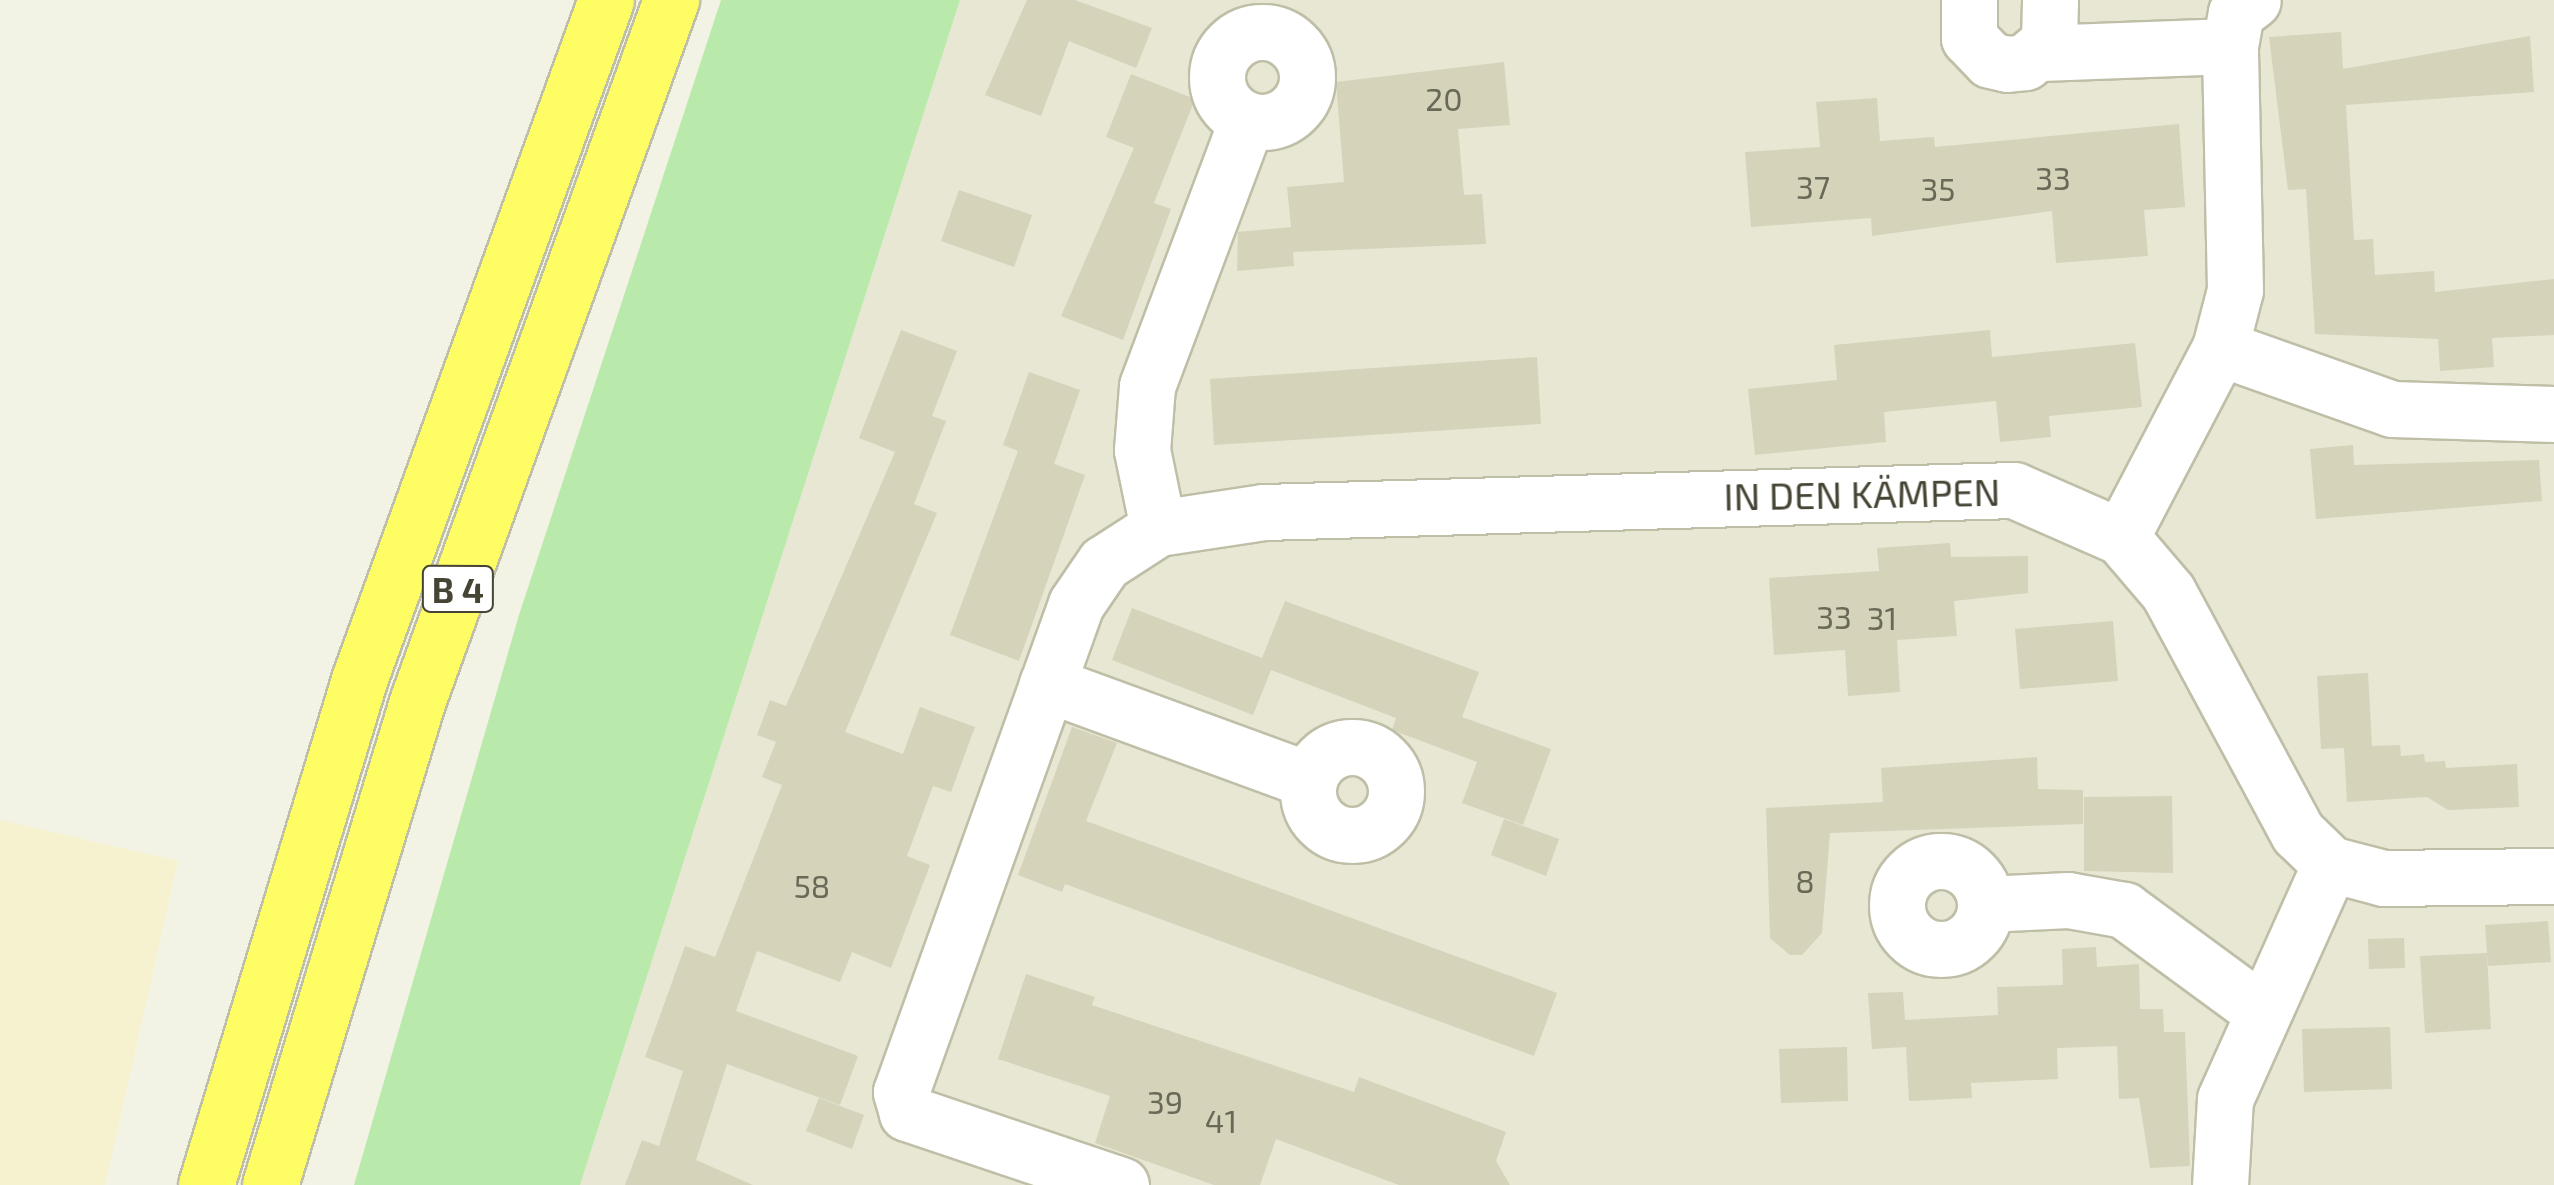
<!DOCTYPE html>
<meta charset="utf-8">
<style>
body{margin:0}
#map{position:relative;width:2554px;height:1185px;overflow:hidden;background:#f3f3e5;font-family:"Exo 2",sans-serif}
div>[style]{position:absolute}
.residential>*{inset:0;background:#e7e7d3}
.commercial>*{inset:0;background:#f6f2cf}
.green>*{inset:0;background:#bae9ac}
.building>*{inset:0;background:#d5d3ba}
.roads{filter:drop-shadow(2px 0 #bfbea7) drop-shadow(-2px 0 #bfbea7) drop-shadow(0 2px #bfbea7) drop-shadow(0 -2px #bfbea7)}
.minor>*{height:55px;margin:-27.5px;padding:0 27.5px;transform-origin:27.5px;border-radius:27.5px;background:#fff}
.minor>.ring{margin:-27.5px;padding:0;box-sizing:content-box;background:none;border:55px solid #fff;border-radius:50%}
.highway>*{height:55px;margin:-27.5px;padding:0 27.5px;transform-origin:27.5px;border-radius:27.5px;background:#fffd64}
span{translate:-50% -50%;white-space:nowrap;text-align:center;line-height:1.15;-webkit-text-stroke:10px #fff;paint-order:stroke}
.number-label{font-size:32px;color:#6a6856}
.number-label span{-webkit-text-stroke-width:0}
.shield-label span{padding:2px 8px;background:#fff;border:2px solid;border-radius:8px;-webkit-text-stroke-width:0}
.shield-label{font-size:35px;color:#464434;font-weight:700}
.street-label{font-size:38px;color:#464434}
</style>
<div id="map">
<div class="residential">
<div style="clip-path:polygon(960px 0,2554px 0,2554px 1185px,580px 1185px)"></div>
</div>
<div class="commercial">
<div style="clip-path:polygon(0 820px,178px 861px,105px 1185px,0 1185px)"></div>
</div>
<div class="green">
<div style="clip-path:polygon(721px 0,960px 0,580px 1185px,354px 1185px,519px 615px)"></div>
</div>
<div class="building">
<div style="clip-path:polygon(1027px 0,1075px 0,1152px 28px,1136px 68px,1069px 41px,1041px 116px,985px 95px)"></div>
<div style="clip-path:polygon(2341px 32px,2343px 69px,2530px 36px,2534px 92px,2346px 105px,2354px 240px,2373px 239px,2375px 275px,2434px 271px,2435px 292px,2554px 279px,2554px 335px,2492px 338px,2494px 367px,2440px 371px,2438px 339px,2315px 334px,2306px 189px,2288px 190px,2269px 37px)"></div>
<div style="clip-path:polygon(1504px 62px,1510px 125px,1458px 129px,1464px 195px,1482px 194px,1486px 244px,1293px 252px,1294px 266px,1237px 271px,1238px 232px,1291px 227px,1287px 187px,1344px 182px,1336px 82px)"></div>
<div style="clip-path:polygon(1131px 74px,1195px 99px,1154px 203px,1171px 209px,1123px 340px,1061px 316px,1134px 148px,1106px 137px)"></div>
<div style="clip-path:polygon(1877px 98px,1880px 141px,1934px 137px,1935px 147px,2179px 124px,2185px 207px,2144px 210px,2148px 256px,2056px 263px,2052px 211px,1872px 236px,1871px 218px,1751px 227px,1745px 152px,1820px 147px,1816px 102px)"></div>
<div style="clip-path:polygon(959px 190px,1032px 215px,1014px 267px,941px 241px)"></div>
<div style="clip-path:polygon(901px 330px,957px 351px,932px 416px,946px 421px,914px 504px,937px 513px,845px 732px,903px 754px,920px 707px,975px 727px,951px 792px,933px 786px,907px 856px,930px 865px,891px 968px,852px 952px,840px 982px,757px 951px,736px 1011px,858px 1056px,840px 1105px,727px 1064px,696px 1160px,753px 1185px,625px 1185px,642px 1140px,659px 1146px,683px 1071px,645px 1057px,685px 946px,715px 957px,782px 785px,762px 777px,776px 742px,757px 735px,770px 700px,786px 706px,895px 452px,859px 438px)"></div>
<div style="clip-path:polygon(1990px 330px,1992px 357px,2135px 343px,2142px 407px,2049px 416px,2051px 437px,2000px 442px,1996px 401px,1884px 412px,1886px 442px,1755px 455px,1748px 389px,1837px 380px,1834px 345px)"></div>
<div style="clip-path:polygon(1537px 357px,1541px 424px,1214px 445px,1210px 379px)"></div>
<div style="clip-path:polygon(1029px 372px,1080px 390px,1054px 464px,1085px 475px,1019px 661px,950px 635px,1018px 451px,1003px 445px)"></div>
<div style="clip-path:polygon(2353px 445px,2354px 465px,2539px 460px,2542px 501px,2316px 519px,2310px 449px)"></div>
<div style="clip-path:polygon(1950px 543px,1951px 557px,2028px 556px,2028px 593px,1954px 601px,1957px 636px,1897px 640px,1900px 692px,1848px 696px,1845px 650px,1774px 655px,1769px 578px,1879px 571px,1877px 548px)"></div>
<div style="clip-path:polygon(1285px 601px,1479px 672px,1462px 717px,1551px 749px,1523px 825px,1462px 803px,1477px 762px,1392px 730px,1396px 718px,1271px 670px,1253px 715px,1112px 660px,1132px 608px,1262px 658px)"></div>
<div style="clip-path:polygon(2113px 621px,2118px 681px,2020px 689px,2015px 629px)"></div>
<div style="clip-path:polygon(2368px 673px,2372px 746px,2400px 745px,2401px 756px,2424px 754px,2425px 762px,2445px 761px,2446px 768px,2517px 764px,2519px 807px,2448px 810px,2427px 797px,2347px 802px,2344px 748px,2321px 749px,2317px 676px)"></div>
<div style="clip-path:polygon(1072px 727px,1117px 743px,1086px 821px,1557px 993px,1534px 1056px,1065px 884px,1062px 892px,1018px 875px)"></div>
<div style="clip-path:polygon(2037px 757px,2038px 789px,2083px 790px,2083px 824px,1830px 833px,1822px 933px,1802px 955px,1790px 955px,1770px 938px,1766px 808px,1883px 802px,1881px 768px)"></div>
<div style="clip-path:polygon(2172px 796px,2173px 873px,2084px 871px,2084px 797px)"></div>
<div style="clip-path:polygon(1504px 819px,1559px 839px,1546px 876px,1491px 855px)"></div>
<div style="clip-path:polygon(2548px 921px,2551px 962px,2488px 966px,2485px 925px)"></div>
<div style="clip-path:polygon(2404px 938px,2405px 968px,2369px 969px,2368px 939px)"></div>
<div style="clip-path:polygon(2096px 947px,2097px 967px,2139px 964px,2140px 1009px,2163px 1009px,2164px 1032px,2185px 1032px,2190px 1166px,2150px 1168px,2139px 1098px,2119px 1099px,2117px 1046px,2057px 1048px,2058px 1079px,1971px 1083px,1972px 1098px,1909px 1101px,1906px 1047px,1872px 1049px,1868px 993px,1903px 992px,1905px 1020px,1998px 1015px,1997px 987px,2063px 985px,2062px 949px)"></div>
<div style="clip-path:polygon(2487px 953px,2491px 1029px,2425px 1033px,2420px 956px)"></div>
<div style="clip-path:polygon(1026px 974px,1095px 997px,1092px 1005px,1354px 1092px,1359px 1077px,1506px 1132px,1496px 1161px,1510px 1185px,1399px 1185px,1276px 1139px,1260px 1185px,1214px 1185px,1095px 1143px,1110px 1096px,998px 1059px)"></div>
<div style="clip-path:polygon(2390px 1027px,2392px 1089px,2304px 1092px,2302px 1029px)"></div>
<div style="clip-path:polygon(1847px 1047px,1848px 1101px,1781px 1103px,1779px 1049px)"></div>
<div style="clip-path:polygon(819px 1098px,864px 1115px,852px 1149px,806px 1131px)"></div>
</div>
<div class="roads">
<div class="minor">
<div style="left:1969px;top:0;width:38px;rotate:90deg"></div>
<div style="left:1969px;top:38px;width:30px;rotate:46deg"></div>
<div style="left:1990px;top:60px;width:17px;rotate:13deg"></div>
<div style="left:2007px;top:64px;width:18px;rotate:-6deg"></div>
<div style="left:2025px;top:62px;width:31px;rotate:-40deg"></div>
<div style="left:2049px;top:42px;width:42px;rotate:-88.6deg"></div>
<div class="ring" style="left:1217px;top:32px;width:35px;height:35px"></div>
<div style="left:2040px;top:53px;width:190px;rotate:-2.1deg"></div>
<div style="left:2220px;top:348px;width:182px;rotate:19.5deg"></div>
<div style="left:2392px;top:409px;width:162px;rotate:1.8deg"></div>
<div style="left:1158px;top:528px;width:80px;rotate:-101.6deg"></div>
<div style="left:1142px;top:450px;width:64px;rotate:-85.5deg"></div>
<div style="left:1147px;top:386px;width:284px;rotate:-69.4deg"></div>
<div style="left:2121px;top:537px;width:213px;rotate:-62.4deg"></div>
<div style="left:2220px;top:348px;width:60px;rotate:-75.5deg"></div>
<div style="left:2235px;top:290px;width:244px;rotate:-91.2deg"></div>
<div style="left:2230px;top:46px;width:34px;rotate:-80deg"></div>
<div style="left:2236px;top:13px;width:21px;rotate:-37deg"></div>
<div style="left:1047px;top:684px;width:279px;rotate:20.1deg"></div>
<div class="ring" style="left:1308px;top:747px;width:33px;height:33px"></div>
<div class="ring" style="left:1897px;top:861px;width:33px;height:33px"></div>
<div style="left:1986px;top:904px;width:82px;rotate:-2.8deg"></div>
<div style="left:2068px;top:900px;width:57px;rotate:10.1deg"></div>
<div style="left:2124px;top:910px;width:169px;rotate:36.3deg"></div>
<div style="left:1121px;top:1185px;width:226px;rotate:-161.4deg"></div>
<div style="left:907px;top:1113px;width:22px;rotate:-106deg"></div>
<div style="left:901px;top:1092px;width:518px;rotate:-70.27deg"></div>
<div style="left:1076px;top:604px;width:50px;rotate:-55.7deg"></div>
<div style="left:1104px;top:563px;width:64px;rotate:-32.9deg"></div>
<div style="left:1158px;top:528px;width:107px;rotate:-8.6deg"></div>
<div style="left:1264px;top:512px;width:750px;rotate:-1.68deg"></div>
<div style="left:2014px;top:490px;width:117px;rotate:23.7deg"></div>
<div style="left:2121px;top:537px;width:72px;rotate:49.5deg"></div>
<div style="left:2168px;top:592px;width:274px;rotate:61.7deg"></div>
<div style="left:2298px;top:833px;width:45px;rotate:44.1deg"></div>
<div style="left:2330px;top:864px;width:56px;rotate:14.5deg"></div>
<div style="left:2384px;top:878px;width:170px;rotate:-0.7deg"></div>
<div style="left:2220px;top:1185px;width:86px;rotate:-86.7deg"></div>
<div style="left:2225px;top:1099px;width:257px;rotate:-65.9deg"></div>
</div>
<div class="highway">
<div style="left:206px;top:1185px;width:528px;rotate:-73.14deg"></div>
<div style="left:359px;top:680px;width:723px;rotate:-70.04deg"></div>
<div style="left:270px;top:1185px;width:505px;rotate:-73.07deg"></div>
<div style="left:417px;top:702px;width:747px;rotate:-70.11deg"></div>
</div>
</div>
<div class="number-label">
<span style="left:1444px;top:98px">20</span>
<span style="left:2053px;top:177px">33</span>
<span style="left:1813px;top:186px">37</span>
<span style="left:1938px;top:188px">35</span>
<span style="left:1834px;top:616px">33</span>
<span style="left:1882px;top:617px">31</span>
<span style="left:1805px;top:880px">8</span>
<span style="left:812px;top:885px">58</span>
<span style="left:1165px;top:1101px">39</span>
<span style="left:1221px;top:1120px">41</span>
</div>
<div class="shield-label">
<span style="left:458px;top:589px">B 4</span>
</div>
<div class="street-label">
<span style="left:1862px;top:494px;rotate:-1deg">IN DEN KÄMPEN</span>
</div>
</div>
